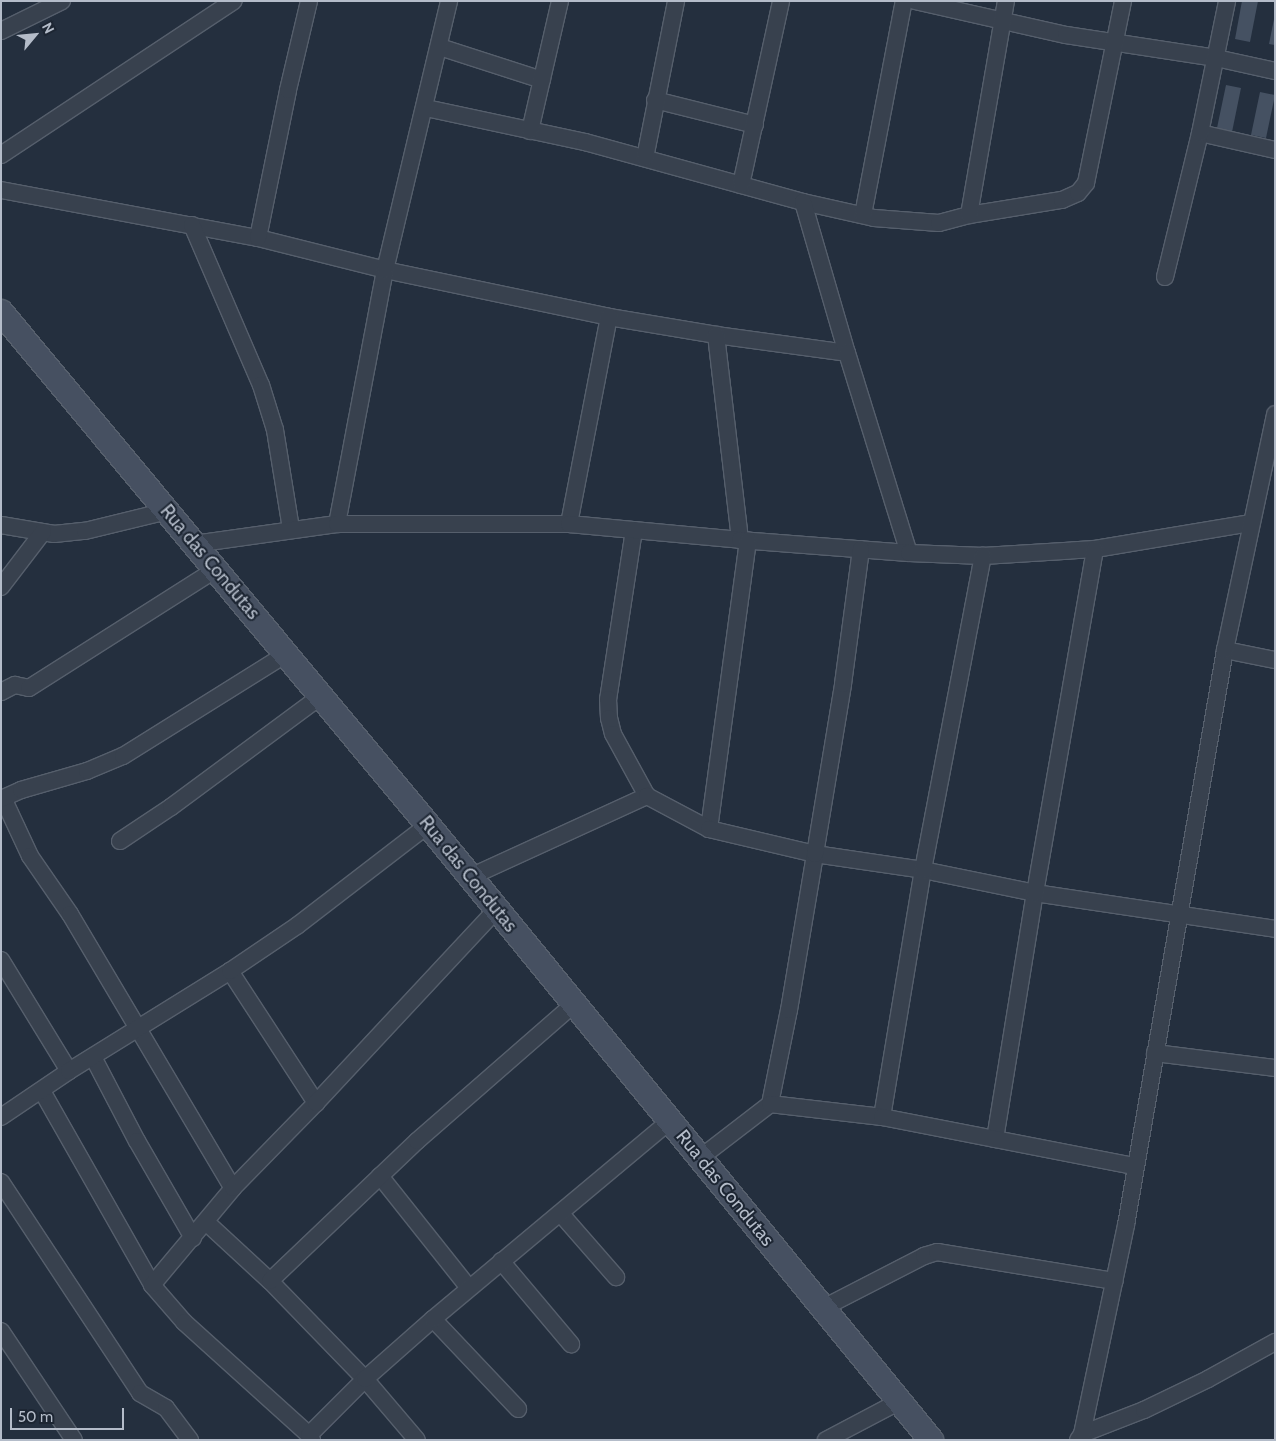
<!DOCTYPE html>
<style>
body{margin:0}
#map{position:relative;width:1276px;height:1441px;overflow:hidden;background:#242f3e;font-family:Cabin,sans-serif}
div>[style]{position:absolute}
.building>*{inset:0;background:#455162}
.roads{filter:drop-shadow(1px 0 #565f6c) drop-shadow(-1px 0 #565f6c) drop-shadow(0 1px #565f6c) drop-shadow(0 -1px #565f6c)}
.street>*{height:16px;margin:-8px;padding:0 8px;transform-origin:8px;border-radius:8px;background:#38414e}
.secondary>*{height:24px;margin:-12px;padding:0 12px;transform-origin:12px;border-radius:12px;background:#465061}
span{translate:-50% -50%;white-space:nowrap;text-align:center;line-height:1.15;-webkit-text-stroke:4px #1d2633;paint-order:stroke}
.street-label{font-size:19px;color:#b4bcc9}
.frame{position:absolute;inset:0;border:2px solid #b4bcc9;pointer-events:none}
.north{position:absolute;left:10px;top:10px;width:50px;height:50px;-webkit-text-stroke:4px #1d2633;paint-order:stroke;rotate:62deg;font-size:14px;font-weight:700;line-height:20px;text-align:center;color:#b4bcc9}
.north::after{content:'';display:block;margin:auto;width:18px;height:22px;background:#b4bcc9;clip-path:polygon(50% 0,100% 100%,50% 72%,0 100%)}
.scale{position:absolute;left:10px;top:1408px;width:114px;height:22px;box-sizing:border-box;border:2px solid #b4bcc9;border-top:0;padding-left:6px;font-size:15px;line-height:18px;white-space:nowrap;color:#b4bcc9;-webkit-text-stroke:4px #1d2633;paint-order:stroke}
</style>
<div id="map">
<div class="building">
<div style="clip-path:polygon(1242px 1px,1258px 1px,1250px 42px,1235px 39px)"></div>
<div style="clip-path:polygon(1274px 19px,1275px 19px,1275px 45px,1269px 44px)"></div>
<div style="clip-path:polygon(1226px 85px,1241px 88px,1232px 132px,1217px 128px)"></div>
<div style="clip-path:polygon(1260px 92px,1275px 95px,1266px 138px,1251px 135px)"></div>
</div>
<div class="roads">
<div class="street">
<div style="left:915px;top:1px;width:155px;rotate:12.7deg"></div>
<div style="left:1066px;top:35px;width:152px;rotate:8.7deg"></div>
<div style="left:1216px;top:58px;width:60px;rotate:12.4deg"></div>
<div style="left:1px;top:31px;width:68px;rotate:-26.2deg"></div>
<div style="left:440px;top:47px;width:107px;rotate:17.9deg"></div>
<div style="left:655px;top:100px;width:103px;rotate:14deg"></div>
<div style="left:426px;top:108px;width:163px;rotate:12.1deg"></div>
<div style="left:585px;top:142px;width:226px;rotate:15.4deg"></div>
<div style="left:803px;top:202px;width:73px;rotate:12.7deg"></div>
<div style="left:874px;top:218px;width:65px;rotate:4.4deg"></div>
<div style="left:939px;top:223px;width:31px;rotate:-15deg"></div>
<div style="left:969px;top:215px;width:94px;rotate:-9.2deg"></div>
<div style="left:1062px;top:200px;width:17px;rotate:-24deg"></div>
<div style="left:1078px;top:193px;width:13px;rotate:-51deg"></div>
<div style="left:1086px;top:183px;width:186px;rotate:-78.5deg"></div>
<div style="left:530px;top:131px;width:133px;rotate:-77deg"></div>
<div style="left:1200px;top:133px;width:77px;rotate:12.8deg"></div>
<div style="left:1px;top:155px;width:279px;rotate:-33.5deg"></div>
<div style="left:645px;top:158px;width:160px;rotate:-78.8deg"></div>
<div style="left:741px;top:185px;width:188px;rotate:-77.7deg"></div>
<div style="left:1px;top:190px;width:261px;rotate:10.6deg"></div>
<div style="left:258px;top:238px;width:131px;rotate:14.1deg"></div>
<div style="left:385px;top:270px;width:229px;rotate:11.8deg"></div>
<div style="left:609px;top:317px;width:109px;rotate:9.5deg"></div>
<div style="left:716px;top:335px;width:132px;rotate:7.8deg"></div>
<div style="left:803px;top:202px;width:157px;rotate:73.8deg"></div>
<div style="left:847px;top:353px;width:209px;rotate:72.8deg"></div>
<div style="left:863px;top:215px;width:218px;rotate:-79.2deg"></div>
<div style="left:969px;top:215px;width:217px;rotate:-80.2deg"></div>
<div style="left:192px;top:225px;width:174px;rotate:66.7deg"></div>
<div style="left:261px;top:385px;width:47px;rotate:72.7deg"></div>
<div style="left:275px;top:430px;width:100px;rotate:80.8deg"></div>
<div style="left:258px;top:238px;width:151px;rotate:-78.5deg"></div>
<div style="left:288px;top:90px;width:91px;rotate:-76.7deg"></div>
<div style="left:1165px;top:277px;width:148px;rotate:-76.3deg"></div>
<div style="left:1200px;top:133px;width:135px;rotate:-78.4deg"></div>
<div style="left:716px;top:335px;width:206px;rotate:83.3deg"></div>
<div style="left:337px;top:524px;width:258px;rotate:-79.3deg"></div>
<div style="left:385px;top:270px;width:277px;rotate:-76.6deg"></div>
<div style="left:569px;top:524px;width:211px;rotate:-79.1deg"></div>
<div style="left:1px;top:525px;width:54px;rotate:9.6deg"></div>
<div style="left:54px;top:534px;width:31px;rotate:-6deg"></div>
<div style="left:85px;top:531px;width:84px;rotate:-13.7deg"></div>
<div style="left:634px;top:530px;width:171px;rotate:98.7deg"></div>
<div style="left:608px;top:699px;width:19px;rotate:87deg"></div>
<div style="left:609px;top:718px;width:16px;rotate:76deg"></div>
<div style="left:613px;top:734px;width:71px;rotate:61.3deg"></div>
<div style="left:194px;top:544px;width:144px;rotate:-8deg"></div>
<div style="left:337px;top:524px;width:232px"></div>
<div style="left:569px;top:524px;width:172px;rotate:5.3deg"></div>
<div style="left:740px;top:540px;width:169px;rotate:4.4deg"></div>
<div style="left:909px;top:553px;width:74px;rotate:2.3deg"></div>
<div style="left:983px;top:556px;width:112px;rotate:-3.6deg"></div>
<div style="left:1095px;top:549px;width:157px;rotate:-9.5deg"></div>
<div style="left:1px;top:587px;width:69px;rotate:-52.6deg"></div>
<div style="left:1225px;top:650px;width:51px;rotate:11.3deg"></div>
<div style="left:1px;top:692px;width:16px;rotate:-27deg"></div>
<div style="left:15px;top:685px;width:14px;rotate:12deg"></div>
<div style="left:29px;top:688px;width:220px;rotate:-32.4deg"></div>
<div style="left:3px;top:798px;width:64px;rotate:65deg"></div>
<div style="left:30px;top:856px;width:70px;rotate:55.4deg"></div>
<div style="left:70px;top:914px;width:319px;rotate:59.3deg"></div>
<div style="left:1px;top:799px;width:22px;rotate:-24deg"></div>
<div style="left:21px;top:790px;width:69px;rotate:-16.1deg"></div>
<div style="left:87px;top:771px;width:39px;rotate:-23deg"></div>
<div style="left:123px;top:756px;width:192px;rotate:-32deg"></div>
<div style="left:709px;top:829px;width:291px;rotate:-82.3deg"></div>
<div style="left:120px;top:841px;width:61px;rotate:-33.7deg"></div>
<div style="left:171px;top:807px;width:187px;rotate:-36.5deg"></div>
<div style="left:470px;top:877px;width:195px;rotate:-24.6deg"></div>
<div style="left:647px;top:796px;width:70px;rotate:28deg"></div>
<div style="left:709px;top:829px;width:109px;rotate:13.3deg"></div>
<div style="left:815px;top:854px;width:109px;rotate:8.4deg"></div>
<div style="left:923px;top:870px;width:114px;rotate:11.6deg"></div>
<div style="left:1035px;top:893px;width:243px;rotate:8.5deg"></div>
<div style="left:1px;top:960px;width:130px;rotate:58.5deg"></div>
<div style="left:230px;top:971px;width:158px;rotate:56.9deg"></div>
<div style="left:1155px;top:1053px;width:121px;rotate:7.1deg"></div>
<div style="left:93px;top:1057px;width:95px;rotate:62.4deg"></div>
<div style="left:137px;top:1141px;width:112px;rotate:60deg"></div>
<div style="left:42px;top:1091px;width:223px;rotate:60.4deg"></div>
<div style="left:152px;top:1285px;width:49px;rotate:49.1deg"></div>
<div style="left:184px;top:1322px;width:169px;rotate:42.1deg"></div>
<div style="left:309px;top:1435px;width:6px;rotate:59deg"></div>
<div style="left:770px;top:1104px;width:96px;rotate:-78.6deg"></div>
<div style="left:789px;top:1010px;width:158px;rotate:-80.5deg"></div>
<div style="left:815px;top:854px;width:172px;rotate:-80.6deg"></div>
<div style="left:843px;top:684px;width:136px;rotate:-82.4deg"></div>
<div style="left:1px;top:1117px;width:82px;rotate:-34.1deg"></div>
<div style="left:69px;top:1071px;width:190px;rotate:-31.8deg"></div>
<div style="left:230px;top:971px;width:82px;rotate:-34.1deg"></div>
<div style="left:298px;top:925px;width:164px;rotate:-37.6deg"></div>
<div style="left:882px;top:1117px;width:250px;rotate:-80.6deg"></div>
<div style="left:923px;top:870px;width:320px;rotate:-79.2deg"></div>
<div style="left:995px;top:1139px;width:249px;rotate:-80.8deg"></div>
<div style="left:1035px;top:893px;width:349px;rotate:-80.1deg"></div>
<div style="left:700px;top:1158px;width:88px;rotate:-37.6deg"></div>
<div style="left:770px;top:1104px;width:113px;rotate:6.6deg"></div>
<div style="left:882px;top:1117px;width:257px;rotate:11deg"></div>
<div style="left:380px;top:1176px;width:143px;rotate:51.5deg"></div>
<div style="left:1px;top:1182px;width:253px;rotate:56.6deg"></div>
<div style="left:140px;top:1393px;width:30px;rotate:30deg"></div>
<div style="left:166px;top:1408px;width:40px;rotate:53deg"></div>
<div style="left:561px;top:1214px;width:84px;rotate:48.9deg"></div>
<div style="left:206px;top:1222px;width:87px;rotate:42.7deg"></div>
<div style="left:270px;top:1281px;width:136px;rotate:45.9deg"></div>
<div style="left:365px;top:1379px;width:80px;rotate:49.6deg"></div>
<div style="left:501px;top:1261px;width:109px;rotate:49.9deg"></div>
<div style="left:270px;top:1281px;width:203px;rotate:-43.6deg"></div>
<div style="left:417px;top:1141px;width:208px;rotate:-41.1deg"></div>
<div style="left:152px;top:1285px;width:126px;rotate:-50.1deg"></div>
<div style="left:233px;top:1188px;width:119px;rotate:-45.7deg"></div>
<div style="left:316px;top:1103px;width:265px;rotate:-47deg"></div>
<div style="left:823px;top:1308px;width:114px;rotate:-27.2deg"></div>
<div style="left:924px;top:1256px;width:14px;rotate:-17deg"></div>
<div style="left:937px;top:1252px;width:180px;rotate:9.3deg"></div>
<div style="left:433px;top:1319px;width:124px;rotate:46.6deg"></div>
<div style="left:1px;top:1331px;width:131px;rotate:56.2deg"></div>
<div style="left:1082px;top:1434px;width:66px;rotate:-21.2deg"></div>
<div style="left:1144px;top:1410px;width:71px;rotate:-25.8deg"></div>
<div style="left:1208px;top:1379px;width:77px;rotate:-28.9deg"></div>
<div style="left:309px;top:1435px;width:79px;rotate:-45deg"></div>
<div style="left:365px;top:1379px;width:91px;rotate:-41.4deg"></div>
<div style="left:433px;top:1319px;width:309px;rotate:-39.9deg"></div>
<div style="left:826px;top:1440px;width:84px;rotate:-27.8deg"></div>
<div style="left:1078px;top:1440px;width:7px;rotate:-56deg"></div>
<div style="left:1082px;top:1434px;width:214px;rotate:-78.1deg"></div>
<div style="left:1126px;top:1225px;width:583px;rotate:-80.23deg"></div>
<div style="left:1225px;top:650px;width:241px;rotate:-78deg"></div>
</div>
<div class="secondary">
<div style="left:1px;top:312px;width:667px;rotate:50.23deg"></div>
<div style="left:428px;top:825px;width:795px;rotate:50.72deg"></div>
</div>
</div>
<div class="street-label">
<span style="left:210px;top:562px;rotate:50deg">Rua das Condutas</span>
<span style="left:468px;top:874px;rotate:51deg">Rua das Condutas</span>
<span style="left:725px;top:1188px;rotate:51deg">Rua das Condutas</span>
</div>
<div class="frame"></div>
<div class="north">N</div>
<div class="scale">50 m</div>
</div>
